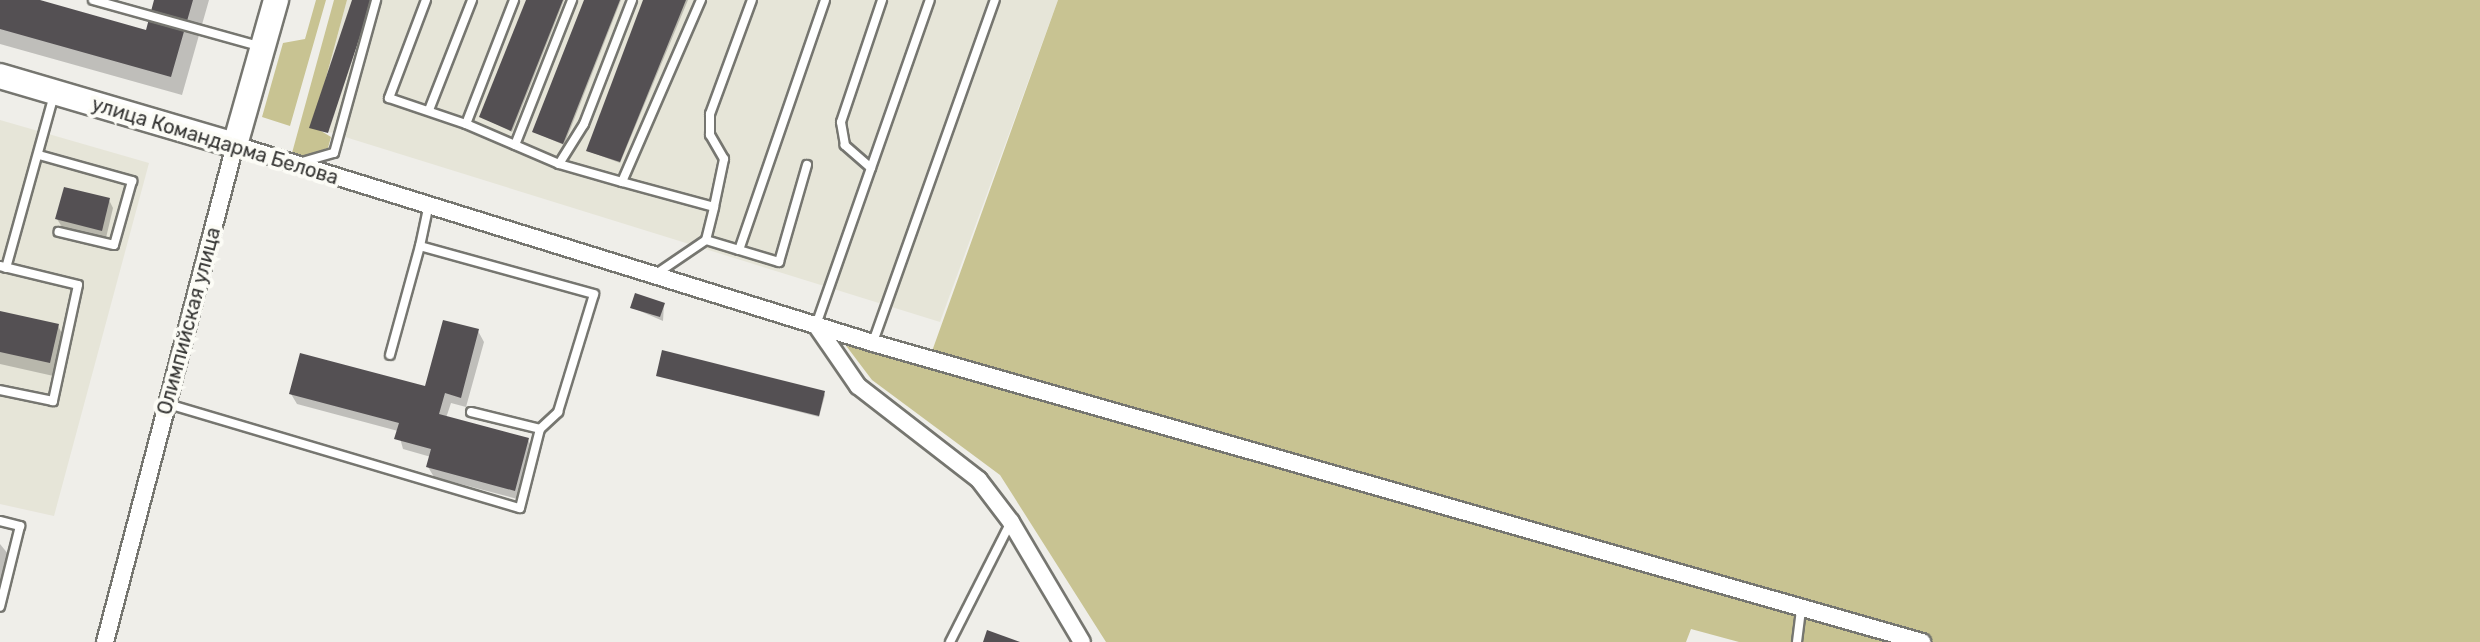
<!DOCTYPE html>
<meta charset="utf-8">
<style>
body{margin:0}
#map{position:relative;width:2480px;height:642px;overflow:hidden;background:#efeee9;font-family:Rubik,sans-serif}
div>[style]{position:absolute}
.built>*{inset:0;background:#e6e5d8}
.green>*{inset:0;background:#c8c392}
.shadow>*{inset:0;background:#0003}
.building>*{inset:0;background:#545053}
.roads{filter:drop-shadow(2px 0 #767670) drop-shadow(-2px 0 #767670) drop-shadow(0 2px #767670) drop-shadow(0 -2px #767670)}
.lane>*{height:8px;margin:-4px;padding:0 4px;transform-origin:4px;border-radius:4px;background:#fff}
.street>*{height:16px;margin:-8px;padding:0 8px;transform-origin:8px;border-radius:8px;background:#fff}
.secondary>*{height:24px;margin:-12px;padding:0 12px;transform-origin:12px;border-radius:12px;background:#fff}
span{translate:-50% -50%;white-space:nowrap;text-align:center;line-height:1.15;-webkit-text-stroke:8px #fcfcf6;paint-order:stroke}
.street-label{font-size:20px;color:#353533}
</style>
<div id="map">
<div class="built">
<div style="clip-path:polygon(347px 0,1058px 0,940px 322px,313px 127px)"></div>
<div style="clip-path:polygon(0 120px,149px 163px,54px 516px,0 504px)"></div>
</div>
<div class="green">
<div style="clip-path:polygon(316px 0,326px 0,290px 126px,262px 117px,283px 43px,305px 39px)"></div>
<div style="clip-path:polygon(334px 0,347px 0,313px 126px,331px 137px,328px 148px,299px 157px,292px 153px)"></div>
<div style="clip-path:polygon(1058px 0,2480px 0,2480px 642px,1739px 642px,1691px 629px,1686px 642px,1106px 642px,1000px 475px,872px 380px,844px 343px,926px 368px)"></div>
</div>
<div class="shadow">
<div style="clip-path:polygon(0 0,33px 0,148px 32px,157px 0,209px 0,182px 95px,0 44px)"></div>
<div style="clip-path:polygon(528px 0,564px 0,512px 132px,482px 117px)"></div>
<div style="clip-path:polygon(586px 0,621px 0,564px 145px,534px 132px)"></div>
<div style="clip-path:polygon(645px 0,688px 0,620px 163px,588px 151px)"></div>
<div style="clip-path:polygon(109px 200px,113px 208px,106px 238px,62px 227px,57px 219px)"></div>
<div style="clip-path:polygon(664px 304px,663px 321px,633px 308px)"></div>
<div style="clip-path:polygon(0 313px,58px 326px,66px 341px,58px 377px,0 364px)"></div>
<div style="clip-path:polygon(478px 331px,484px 342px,466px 407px,451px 403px,446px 418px,528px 440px,534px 451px,521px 500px,434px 477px,428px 467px,431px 457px,403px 449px,398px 431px,297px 404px,291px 394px,426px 389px)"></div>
<div style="clip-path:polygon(658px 375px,824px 393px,825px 395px,819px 417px)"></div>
<div style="clip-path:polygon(0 544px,13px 560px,0 611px)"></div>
</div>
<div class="building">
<div style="clip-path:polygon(0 0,40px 0,146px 30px,154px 0,193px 0,171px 77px,0 29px)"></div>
<div style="clip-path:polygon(352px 0,372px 0,328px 133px,309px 128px)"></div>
<div style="clip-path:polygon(526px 0,563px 0,511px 131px,479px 117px)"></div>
<div style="clip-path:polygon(584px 0,620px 0,563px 144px,532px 132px)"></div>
<div style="clip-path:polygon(643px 0,686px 0,620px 162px,586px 151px)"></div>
<div style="clip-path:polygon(64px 187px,110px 198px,102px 231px,55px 219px)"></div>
<div style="clip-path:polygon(635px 293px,665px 303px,660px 317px,630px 308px)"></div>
<div style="clip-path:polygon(0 311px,59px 324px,50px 363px,0 352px)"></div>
<div style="clip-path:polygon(443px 320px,479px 329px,461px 398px,445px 393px,439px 414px,529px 438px,515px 491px,426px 467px,431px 449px,394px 439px,399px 423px,289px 394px,300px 353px,425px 386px)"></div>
<div style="clip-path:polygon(662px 350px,825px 391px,819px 416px,656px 376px)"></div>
<div style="clip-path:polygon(987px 630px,1020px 642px,983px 642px)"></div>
</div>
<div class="roads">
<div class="lane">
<div style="left:93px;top:0;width:172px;rotate:15.5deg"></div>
<div style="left:426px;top:0;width:105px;rotate:110.7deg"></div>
<div style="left:389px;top:98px;width:81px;rotate:18.7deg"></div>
<div style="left:466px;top:124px;width:101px;rotate:23.3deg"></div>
<div style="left:559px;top:164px;width:47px;rotate:-58deg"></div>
<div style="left:584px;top:124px;width:133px;rotate:-68.8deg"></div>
<div style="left:701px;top:0;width:198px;rotate:113.5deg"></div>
<div style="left:622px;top:182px;width:95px;rotate:15.2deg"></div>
<div style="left:714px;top:207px;width:49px;rotate:-78.2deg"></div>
<div style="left:724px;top:159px;width:28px;rotate:-120deg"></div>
<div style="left:710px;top:135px;width:21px;rotate:-90deg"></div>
<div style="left:710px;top:114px;width:121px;rotate:-69.8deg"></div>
<div style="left:429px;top:110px;width:118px;rotate:-68.6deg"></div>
<div style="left:466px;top:124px;width:133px;rotate:-68.8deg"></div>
<div style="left:515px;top:145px;width:156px;rotate:-68.5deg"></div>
<div style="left:39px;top:155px;width:97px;rotate:15.6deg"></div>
<div style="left:132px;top:181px;width:66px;rotate:105.7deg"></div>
<div style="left:114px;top:245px;width:57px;rotate:-166.7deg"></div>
<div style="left:302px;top:162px;width:33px;rotate:-16deg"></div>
<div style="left:334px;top:153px;width:159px;rotate:-74.6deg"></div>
<div style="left:559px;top:164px;width:66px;rotate:15.9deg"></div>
<div style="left:871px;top:168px;width:35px;rotate:-139deg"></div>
<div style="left:845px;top:145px;width:23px;rotate:-100deg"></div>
<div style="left:841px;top:122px;width:129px;rotate:-71.4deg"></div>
<div style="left:706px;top:240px;width:34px;rotate:-76deg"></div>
<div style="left:420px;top:246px;width:40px;rotate:-78deg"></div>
<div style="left:739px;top:250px;width:42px;rotate:16.7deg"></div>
<div style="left:779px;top:262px;width:101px;rotate:-73.9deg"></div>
<div style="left:0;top:266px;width:80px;rotate:13.7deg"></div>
<div style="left:78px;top:285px;width:119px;rotate:102.2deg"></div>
<div style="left:53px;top:401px;width:54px;rotate:-168.3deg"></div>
<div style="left:6px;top:268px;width:180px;rotate:-74.5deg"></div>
<div style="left:656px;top:274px;width:60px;rotate:-34.2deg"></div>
<div style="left:706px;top:240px;width:34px;rotate:17deg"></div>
<div style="left:739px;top:250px;width:264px;rotate:-71deg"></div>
<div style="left:816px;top:325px;width:344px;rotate:-70.7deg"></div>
<div style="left:873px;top:342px;width:363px;rotate:-70.4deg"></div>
<div style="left:168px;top:404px;width:367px;rotate:16.5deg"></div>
<div style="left:520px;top:508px;width:81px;rotate:-75.8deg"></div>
<div style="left:540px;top:429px;width:25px;rotate:-43deg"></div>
<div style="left:558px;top:412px;width:123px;rotate:-73deg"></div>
<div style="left:594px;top:294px;width:180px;rotate:-164.6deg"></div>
<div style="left:420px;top:246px;width:113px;rotate:105.4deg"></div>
<div style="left:471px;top:412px;width:71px;rotate:13.8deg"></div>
<div style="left:0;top:521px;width:21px;rotate:14deg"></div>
<div style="left:20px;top:526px;width:83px;rotate:103.9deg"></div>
<div style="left:950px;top:642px;width:135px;rotate:-63.1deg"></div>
<div style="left:1797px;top:642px;width:34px;rotate:-83deg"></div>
</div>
<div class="street">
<div style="left:816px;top:325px;width:74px;rotate:55.5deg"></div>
<div style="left:858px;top:386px;width:153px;rotate:37.8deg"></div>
<div style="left:979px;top:480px;width:53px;rotate:52.7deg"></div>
<div style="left:1011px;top:522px;width:139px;rotate:59.4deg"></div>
<div style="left:105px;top:642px;width:514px;rotate:-75.34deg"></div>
<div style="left:235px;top:145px;width:668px;rotate:17.24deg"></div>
<div style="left:873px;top:343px;width:1091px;rotate:15.91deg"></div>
</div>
<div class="secondary">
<div style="left:0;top:76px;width:245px;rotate:16.4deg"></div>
<div style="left:235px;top:145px;width:151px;rotate:-74.2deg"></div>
</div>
</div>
<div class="street-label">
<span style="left:215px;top:141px;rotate:17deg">улица Командарма Белова</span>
<span style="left:189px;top:321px;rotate:-75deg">Олимпийская улица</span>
</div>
</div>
